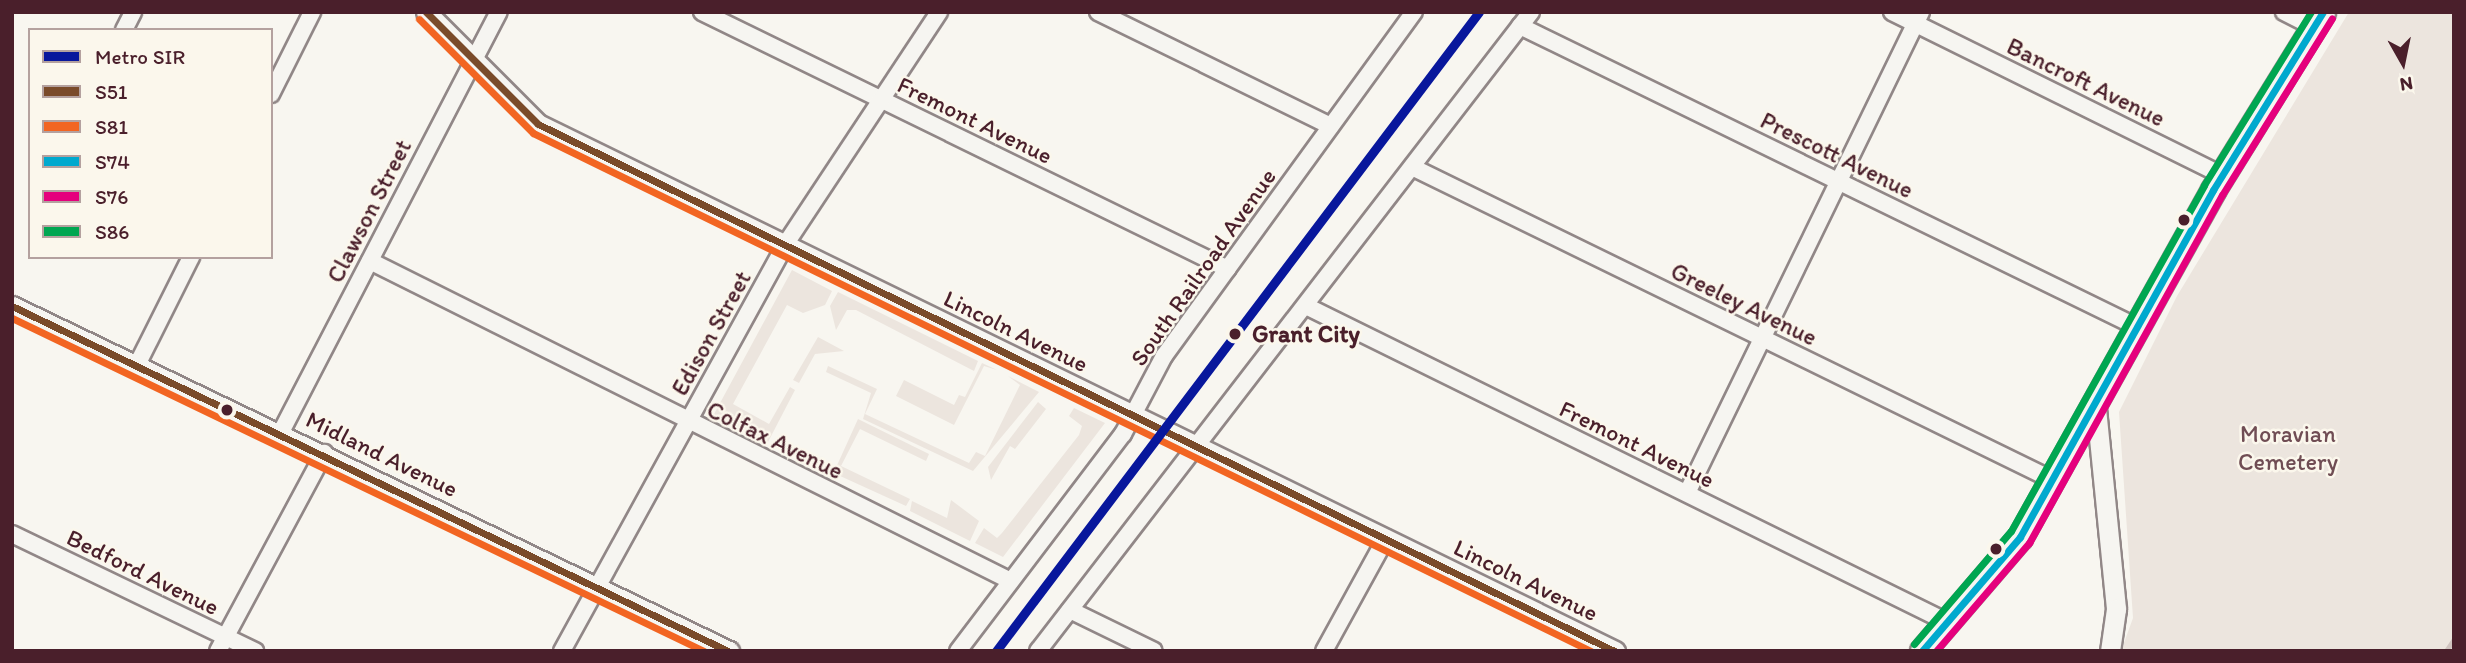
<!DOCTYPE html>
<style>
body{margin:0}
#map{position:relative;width:2466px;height:663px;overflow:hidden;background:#f8f6f0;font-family:Itim,sans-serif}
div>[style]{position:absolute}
.green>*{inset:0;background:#ece5de}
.stream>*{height:4.5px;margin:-2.25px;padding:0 2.25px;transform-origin:2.25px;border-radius:2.25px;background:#d0c3bf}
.roads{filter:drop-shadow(2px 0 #918787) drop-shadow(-2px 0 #918787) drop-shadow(0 2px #918787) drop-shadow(0 -2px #918787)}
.minor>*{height:16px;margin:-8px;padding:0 8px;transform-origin:8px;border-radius:8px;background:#f6f5f1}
.tertiary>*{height:19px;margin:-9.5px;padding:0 9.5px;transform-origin:9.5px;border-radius:9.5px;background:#f6f5f1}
.secondary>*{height:23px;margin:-11.5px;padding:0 11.5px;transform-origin:11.5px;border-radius:11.5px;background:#f6f5f1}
.bus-1>*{height:7px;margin:-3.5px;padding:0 3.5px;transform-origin:3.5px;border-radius:3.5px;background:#7a4b2a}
.bus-2>*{height:7px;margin:-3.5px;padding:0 3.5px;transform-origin:3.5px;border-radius:3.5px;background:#f26522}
.bus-3>*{height:7px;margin:-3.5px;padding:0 3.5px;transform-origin:3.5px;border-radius:3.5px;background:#00a9ce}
.bus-4>*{height:7px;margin:-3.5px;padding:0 3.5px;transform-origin:3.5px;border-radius:3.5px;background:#e5007d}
.bus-5>*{height:7px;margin:-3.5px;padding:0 3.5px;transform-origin:3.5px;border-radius:3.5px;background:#00a651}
.metro-1>*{height:9px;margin:-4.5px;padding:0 4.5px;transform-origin:4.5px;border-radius:4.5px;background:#08179c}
.dots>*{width:19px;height:19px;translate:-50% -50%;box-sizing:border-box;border:4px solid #fbf7ec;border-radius:50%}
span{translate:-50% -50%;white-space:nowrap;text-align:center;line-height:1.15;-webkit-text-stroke:5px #fbf7ec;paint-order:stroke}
.street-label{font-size:24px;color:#4a1f2b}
.stop-label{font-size:24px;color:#4a1f2b;font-weight:700}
.left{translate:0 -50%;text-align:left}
.park-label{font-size:24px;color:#704d54}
.frame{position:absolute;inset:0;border:14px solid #4a1f2b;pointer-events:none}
.legend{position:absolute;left:28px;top:28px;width:245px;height:231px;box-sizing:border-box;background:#fbf7ec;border:2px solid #b4a19f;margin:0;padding:9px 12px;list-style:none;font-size:21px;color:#4a1f2b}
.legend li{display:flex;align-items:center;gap:14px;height:35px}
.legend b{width:35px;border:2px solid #b4a19f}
.north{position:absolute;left:2368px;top:28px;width:70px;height:70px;-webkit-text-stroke:5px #fbf7ec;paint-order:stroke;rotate:171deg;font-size:19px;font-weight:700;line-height:28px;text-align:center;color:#4a1f2b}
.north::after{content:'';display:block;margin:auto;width:24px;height:32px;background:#4a1f2b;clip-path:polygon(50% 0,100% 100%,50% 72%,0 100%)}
</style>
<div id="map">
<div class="green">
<div style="clip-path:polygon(2349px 12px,2454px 12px,2454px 651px,2121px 651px,2133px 618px,2119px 412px,2177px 296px)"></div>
<div style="clip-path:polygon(792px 270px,832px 291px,825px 305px,803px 313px,787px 305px,733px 404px,769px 424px,790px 387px,795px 390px,768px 442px,713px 416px)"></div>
<div style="clip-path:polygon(838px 292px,978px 361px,974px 371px,856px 310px,847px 310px,836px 330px,830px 306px)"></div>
<div style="clip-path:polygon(818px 337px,844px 351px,815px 354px,799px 383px,793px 380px)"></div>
<div style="clip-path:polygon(982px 363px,997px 370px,984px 366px,954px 425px,896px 396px,904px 380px,954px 405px,959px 395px,965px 397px)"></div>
<div style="clip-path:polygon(828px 366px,877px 389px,865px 414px,969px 463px,976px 452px,985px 456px,1020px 385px,1008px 376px,1039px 392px,973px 471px,863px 419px,871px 393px,826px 372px)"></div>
<div style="clip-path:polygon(1038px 402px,1046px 409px,1015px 449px,1010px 446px,991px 480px,988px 467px)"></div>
<div style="clip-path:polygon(1074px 408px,1105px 423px,1003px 557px,975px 543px,984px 528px,997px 538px,1002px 533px,1079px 435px,1082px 426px,1069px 416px)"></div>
<div style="clip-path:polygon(858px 419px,929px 454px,926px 461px,860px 429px,841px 466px,910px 499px,906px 506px,794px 455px,834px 472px)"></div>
<div style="clip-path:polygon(951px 500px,979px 521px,970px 541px,910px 511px,912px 501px,947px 518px)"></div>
</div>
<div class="stream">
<div style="left:2446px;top:651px;width:14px;rotate:-56deg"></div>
</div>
<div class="roads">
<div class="minor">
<div style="left:702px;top:12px;width:585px;rotate:26.04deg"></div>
<div style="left:1098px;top:12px;width:259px;rotate:26.1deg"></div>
<div style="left:1892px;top:12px;width:368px;rotate:26.3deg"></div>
<div style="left:2284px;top:12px;width:31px;rotate:27deg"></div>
<div style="left:1520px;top:26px;width:684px;rotate:26deg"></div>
<div style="left:124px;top:30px;width:20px;rotate:-63deg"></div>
<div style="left:271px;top:94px;width:92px;rotate:-63.4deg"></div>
<div style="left:1412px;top:167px;width:716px;rotate:26.03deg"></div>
<div style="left:370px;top:261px;width:716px;rotate:26.53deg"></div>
<div style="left:1306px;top:306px;width:717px;rotate:26.24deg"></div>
<div style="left:137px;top:365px;width:121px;rotate:-63.4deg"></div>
<div style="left:281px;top:432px;width:473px;rotate:-62.6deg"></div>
<div style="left:1687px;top:493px;width:535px;rotate:-64.06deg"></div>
<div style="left:12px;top:534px;width:270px;rotate:25.7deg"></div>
<div style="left:1070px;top:610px;width:93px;rotate:26deg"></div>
<div style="left:218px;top:651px;width:225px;rotate:-61.8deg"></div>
<div style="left:562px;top:651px;width:463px;rotate:-61.2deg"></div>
<div style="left:785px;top:245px;width:279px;rotate:-56.5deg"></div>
<div style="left:958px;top:651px;width:273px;rotate:-52.8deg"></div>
<div style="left:1123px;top:434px;width:88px;rotate:-62.3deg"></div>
<div style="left:1164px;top:356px;width:425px;rotate:-54deg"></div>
<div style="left:1038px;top:651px;width:807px;rotate:-52.35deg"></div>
<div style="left:1324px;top:651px;width:129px;rotate:-61.2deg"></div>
</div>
<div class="tertiary">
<div style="left:426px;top:12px;width:158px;rotate:45deg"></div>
<div style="left:538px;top:124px;width:1199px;rotate:26.07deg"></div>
<div style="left:12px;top:306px;width:796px;rotate:25.7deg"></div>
<div style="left:2096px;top:408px;width:202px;rotate:84.3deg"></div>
<div style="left:2116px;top:609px;width:42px;rotate:98.1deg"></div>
</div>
<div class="secondary">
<div style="left:1922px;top:651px;width:150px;rotate:-49.3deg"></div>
<div style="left:2020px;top:537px;width:397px;rotate:-60.9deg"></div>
<div style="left:2213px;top:190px;width:209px;rotate:-58.3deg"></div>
</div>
</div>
<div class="bus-1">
<div style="left:426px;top:12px;width:158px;rotate:45deg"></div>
<div style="left:538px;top:124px;width:1198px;rotate:26.09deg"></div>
<div style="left:12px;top:306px;width:795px;rotate:25.73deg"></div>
</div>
<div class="bus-2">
<div style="left:419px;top:19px;width:161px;rotate:45deg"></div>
<div style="left:533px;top:133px;width:1178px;rotate:26.09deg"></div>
<div style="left:12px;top:318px;width:768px;rotate:25.7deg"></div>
</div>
<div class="bus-3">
<div style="left:1922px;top:651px;width:150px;rotate:-49.3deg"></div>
<div style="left:2020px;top:537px;width:397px;rotate:-60.9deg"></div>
<div style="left:2213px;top:190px;width:209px;rotate:-58.3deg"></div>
</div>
<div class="bus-4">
<div style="left:1936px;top:651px;width:143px;rotate:-49.3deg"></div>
<div style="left:2029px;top:543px;width:398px;rotate:-61deg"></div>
<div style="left:2222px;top:195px;width:208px;rotate:-58.1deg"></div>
</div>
<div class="bus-5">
<div style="left:1914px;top:644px;width:149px;rotate:-49.4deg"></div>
<div style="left:2011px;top:531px;width:396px;rotate:-60.8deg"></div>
<div style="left:2204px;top:185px;width:203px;rotate:-58.3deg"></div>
</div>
<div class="metro-1">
<div style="left:996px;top:651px;width:801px;rotate:-52.92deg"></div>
</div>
<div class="dots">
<div style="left:2184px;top:220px;background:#4a1f2b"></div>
<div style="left:1235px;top:334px;background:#4a1f2b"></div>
<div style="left:227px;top:410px;background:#4a1f2b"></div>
<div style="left:1996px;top:549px;background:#4a1f2b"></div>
</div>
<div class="street-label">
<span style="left:2086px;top:82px;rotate:26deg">Bancroft Avenue</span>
<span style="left:975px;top:120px;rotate:26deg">Fremont Avenue</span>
<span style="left:1837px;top:155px;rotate:26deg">Prescott Avenue</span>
<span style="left:369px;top:211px;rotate:-63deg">Clawson Street</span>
<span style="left:1203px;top:267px;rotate:-55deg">South Railroad Avenue</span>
<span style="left:1744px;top:304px;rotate:26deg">Greeley Avenue</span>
<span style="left:1016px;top:331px;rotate:26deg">Lincoln Avenue</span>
<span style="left:711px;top:333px;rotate:-61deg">Edison Street</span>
<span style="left:775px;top:440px;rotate:26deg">Colfax Avenue</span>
<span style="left:1637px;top:444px;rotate:26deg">Fremont Avenue</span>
<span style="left:382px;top:454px;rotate:26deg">Midland Avenue</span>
<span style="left:143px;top:572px;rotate:26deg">Bedford Avenue</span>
<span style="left:1526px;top:580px;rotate:26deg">Lincoln Avenue</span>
</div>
<div class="stop-label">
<span class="left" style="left:1252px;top:334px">Grant City</span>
</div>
<div class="park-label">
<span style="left:2288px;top:448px">Moravian<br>Cemetery</span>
</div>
<div class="frame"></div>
<ul class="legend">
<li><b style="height:9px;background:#08179c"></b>Metro SIR</li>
<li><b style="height:9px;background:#7a4b2a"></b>S51</li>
<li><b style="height:9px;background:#f26522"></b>S81</li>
<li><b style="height:9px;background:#00a9ce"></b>S74</li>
<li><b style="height:9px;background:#e5007d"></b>S76</li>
<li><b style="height:9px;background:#00a651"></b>S86</li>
</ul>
<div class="north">N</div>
</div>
